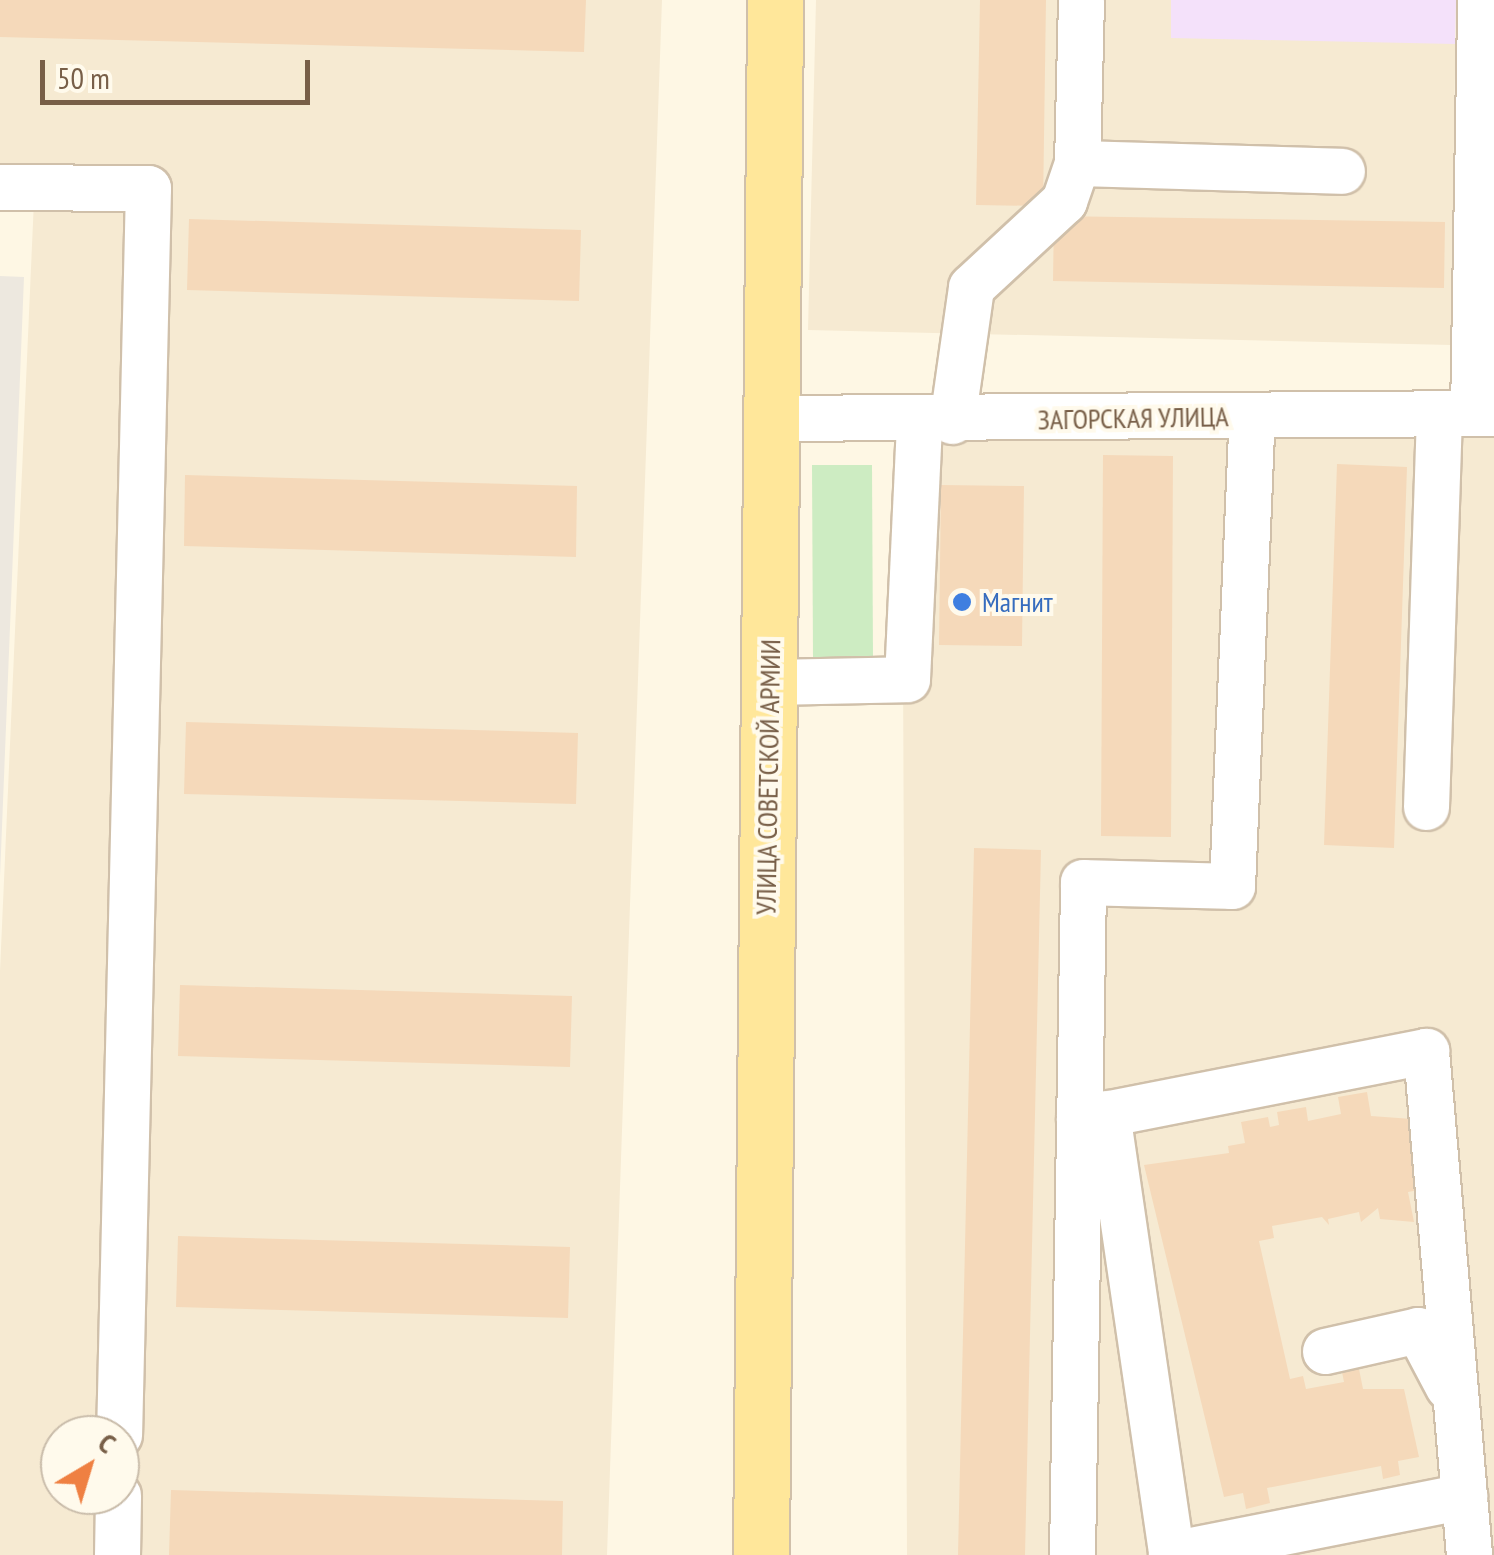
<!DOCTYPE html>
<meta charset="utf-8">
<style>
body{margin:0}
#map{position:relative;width:1494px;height:1555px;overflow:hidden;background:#fef7e4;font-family:"PT Sans Narrow",sans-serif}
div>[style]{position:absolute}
.residential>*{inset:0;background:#f6ead2}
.industrial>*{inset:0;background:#ede8df}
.education>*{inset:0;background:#f4e1fa}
.green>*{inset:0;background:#cdecc2}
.building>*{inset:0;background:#f5d9ba}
.roads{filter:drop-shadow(2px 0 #d0c0aa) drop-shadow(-2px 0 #d0c0aa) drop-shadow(0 2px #d0c0aa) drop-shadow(0 -2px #d0c0aa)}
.minor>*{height:45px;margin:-22.5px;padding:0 22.5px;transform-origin:22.5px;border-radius:22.5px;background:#fff}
.major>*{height:55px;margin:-27.5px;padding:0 27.5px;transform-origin:27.5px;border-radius:27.5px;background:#ffe79a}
.dots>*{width:28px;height:28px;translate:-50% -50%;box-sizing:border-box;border:5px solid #fffaec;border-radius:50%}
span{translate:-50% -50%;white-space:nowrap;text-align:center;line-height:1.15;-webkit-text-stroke:8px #fffaec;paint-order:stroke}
.street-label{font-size:28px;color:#785f48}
.shop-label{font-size:28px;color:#366cbe}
.left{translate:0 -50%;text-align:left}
.north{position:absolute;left:40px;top:1415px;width:100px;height:100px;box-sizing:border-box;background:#fffaec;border:2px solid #c9bcaa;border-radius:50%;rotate:38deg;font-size:28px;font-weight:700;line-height:40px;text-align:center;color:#785f48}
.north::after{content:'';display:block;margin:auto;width:35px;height:45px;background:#ef8042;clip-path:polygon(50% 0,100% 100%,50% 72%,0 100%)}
.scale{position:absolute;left:40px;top:60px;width:270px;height:45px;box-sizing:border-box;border:5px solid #785f48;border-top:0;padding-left:12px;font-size:30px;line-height:35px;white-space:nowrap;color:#785f48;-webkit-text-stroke:8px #fffaec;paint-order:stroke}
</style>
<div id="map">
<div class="residential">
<div style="clip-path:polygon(evenodd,0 0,662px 0,607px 1555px,0 1555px,0 971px,34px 200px,0 198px,0 0,60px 1435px,120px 1435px,120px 1495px,60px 1495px,60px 1435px)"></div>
<div style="clip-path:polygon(816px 0,1456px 0,1451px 345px,808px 330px)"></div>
<div style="clip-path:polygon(1494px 426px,1494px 1555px,907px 1555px,902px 448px,951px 434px)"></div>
</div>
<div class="industrial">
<div style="clip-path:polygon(0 276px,24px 277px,0 877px)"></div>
</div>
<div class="education">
<div style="clip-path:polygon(1171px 0,1456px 0,1455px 44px,1171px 38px)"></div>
</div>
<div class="green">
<div style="clip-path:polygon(812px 465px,872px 465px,873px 658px,813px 658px)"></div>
</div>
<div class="building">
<div style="clip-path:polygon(0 0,586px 0,584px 52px,0 37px)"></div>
<div style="clip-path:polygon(980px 0,1046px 0,1043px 206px,976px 205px)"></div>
<div style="clip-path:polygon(1054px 216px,1445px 222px,1444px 288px,1053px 281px)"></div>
<div style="clip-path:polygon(189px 219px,581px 230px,579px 301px,187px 290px)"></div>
<div style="clip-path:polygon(1103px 455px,1173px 456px,1171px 837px,1101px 836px)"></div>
<div style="clip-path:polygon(1337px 464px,1407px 467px,1394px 848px,1324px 845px)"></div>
<div style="clip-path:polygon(185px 475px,577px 486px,576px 557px,184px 546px)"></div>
<div style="clip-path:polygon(941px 485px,1024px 486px,1022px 646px,939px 645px)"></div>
<div style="clip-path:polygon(186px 722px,578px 733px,576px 804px,184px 794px)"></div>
<div style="clip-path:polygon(974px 848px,1041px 850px,1025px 1555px,958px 1555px)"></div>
<div style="clip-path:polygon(180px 985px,572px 996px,570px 1067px,178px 1056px)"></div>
<div style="clip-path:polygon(1367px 1092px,1371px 1116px,1412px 1119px,1424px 1189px,1408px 1192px,1414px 1222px,1380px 1219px,1378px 1208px,1361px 1222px,1359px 1212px,1328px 1219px,1329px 1225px,1322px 1217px,1272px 1226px,1274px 1238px,1259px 1241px,1290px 1379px,1303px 1376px,1306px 1389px,1344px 1382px,1341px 1367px,1358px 1364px,1363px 1389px,1404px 1389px,1419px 1457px,1398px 1461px,1400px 1475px,1383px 1479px,1381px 1466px,1267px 1488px,1270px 1503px,1246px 1509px,1243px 1493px,1224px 1497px,1144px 1165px,1229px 1153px,1228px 1146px,1245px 1143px,1241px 1122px,1268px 1117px,1270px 1127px,1279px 1125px,1277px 1112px,1306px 1107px,1308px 1121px,1341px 1114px,1338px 1097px)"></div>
<div style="clip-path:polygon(178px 1236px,570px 1247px,568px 1318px,176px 1307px)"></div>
<div style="clip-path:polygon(171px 1490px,563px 1501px,562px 1555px,169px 1555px)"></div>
</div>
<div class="roads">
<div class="minor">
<div style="left:1077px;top:163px;width:163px;rotate:-88.6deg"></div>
<div style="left:0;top:187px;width:148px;rotate:0.4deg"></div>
<div style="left:148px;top:188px;width:1247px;rotate:91.33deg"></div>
<div style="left:1473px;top:413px;width:413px;rotate:-89deg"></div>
<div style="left:771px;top:418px;width:723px;rotate:-0.4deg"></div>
<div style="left:952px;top:421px;width:135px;rotate:-81.9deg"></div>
<div style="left:971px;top:287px;width:127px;rotate:-42.8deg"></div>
<div style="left:1064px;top:201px;width:40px;rotate:-71.1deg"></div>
<div style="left:1077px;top:163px;width:265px;rotate:1.7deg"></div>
<div style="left:769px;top:682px;width:138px;rotate:-1.2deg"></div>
<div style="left:907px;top:679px;width:257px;rotate:-87.3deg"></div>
<div style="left:1426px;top:807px;width:393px;rotate:-88.1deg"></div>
<div style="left:1107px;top:1113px;width:446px;rotate:81.7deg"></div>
<div style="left:1171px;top:1554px;width:299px;rotate:-11.2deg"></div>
<div style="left:1079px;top:1119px;width:354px;rotate:-11.1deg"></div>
<div style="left:1426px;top:1051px;width:506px;rotate:85.12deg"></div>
<div style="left:1325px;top:1351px;width:95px;rotate:-12.7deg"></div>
<div style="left:1418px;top:1330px;width:64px;rotate:62.2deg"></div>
<div style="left:117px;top:1555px;width:60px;rotate:-89deg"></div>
<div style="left:1072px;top:1555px;width:673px;rotate:-89.06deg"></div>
<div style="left:1083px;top:882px;width:149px;rotate:1.5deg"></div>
<div style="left:1232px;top:886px;width:469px;rotate:-87.6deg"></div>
</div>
<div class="major">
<div style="left:761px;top:1555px;width:1555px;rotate:-89.48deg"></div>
</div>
</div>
<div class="dots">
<div style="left:962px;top:602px;background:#3f7fe0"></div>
</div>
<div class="street-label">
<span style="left:1133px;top:418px;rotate:-1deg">ЗАГОРСКАЯ УЛИЦА</span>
<span style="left:768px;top:777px;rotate:-89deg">УЛИЦА СОВЕТСКОЙ АРМИИ</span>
</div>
<div class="shop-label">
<span class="left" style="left:982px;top:602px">Магнит</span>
</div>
<div class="north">С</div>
<div class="scale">50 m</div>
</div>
